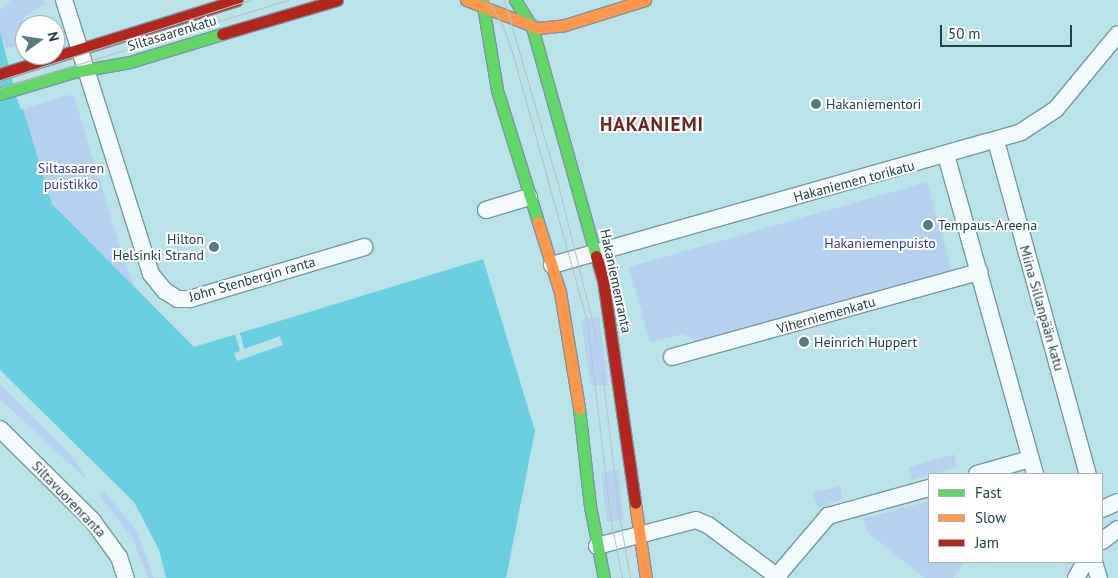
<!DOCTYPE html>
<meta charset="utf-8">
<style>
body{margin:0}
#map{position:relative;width:1118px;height:578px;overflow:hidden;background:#b9e2e9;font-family:"PT Sans",sans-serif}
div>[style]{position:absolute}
.green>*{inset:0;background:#b6d1ef}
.water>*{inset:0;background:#6ad0e1}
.pier>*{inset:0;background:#b9e2e9}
.roads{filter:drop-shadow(1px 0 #78999f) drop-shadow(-1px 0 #78999f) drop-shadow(0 1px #78999f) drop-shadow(0 -1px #78999f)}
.street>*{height:16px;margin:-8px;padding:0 8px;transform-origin:8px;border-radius:8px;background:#f4fbfc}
.fast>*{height:11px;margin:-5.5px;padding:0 5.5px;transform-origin:5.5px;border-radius:5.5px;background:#63d668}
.slow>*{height:11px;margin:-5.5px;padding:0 5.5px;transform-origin:5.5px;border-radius:5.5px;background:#ff974d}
.jam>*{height:11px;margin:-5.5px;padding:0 5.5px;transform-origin:5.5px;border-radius:5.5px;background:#b3261e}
.tram>*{height:1px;margin:-0.5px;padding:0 0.5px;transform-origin:0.5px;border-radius:0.5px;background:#b6c1c3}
.dots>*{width:14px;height:14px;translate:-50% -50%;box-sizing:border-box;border:2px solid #fff;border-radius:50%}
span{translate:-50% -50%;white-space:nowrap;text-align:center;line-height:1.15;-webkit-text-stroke:4px #fff;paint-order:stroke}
.street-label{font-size:14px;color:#234248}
.poi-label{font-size:14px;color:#234248}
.left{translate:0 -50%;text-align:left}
.right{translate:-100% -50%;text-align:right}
.park-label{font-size:14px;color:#2f3f96}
.district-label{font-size:19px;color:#6b271d;font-weight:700;letter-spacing:1px}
.legend{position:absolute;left:928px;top:473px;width:175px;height:90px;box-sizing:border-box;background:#fff;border:1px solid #a7b3b6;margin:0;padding:6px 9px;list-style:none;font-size:15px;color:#234248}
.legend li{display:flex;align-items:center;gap:10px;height:25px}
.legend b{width:25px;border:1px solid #a7b3b6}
.north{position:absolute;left:15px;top:15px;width:50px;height:50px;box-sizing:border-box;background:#fff;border:1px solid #a7b3b6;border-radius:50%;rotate:76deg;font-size:14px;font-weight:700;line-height:20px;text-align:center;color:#234248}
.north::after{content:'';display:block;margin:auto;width:18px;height:22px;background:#587a80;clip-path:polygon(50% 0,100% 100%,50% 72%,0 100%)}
.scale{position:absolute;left:940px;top:25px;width:132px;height:22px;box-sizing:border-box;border:2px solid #234248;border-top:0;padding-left:6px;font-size:15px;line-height:18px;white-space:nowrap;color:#234248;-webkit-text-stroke:4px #fff;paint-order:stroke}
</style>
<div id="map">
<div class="green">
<div style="clip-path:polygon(11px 0,43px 0,45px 4px,25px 16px,19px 30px,19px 45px,6px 49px,0 31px,0 10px)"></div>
<div style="clip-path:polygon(68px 95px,74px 96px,122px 254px,136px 289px,52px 204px,23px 109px)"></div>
<div style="clip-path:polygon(927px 182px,952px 271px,697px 342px,683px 334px,650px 342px,629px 267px)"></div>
<div style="clip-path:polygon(599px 316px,608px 385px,591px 386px,581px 320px)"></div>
<div style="clip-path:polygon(0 384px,73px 457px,88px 481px,0 399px)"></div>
<div style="clip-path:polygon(954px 454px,957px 467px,912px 480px,909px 467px)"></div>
<div style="clip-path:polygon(618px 470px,624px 520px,607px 522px,601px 473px)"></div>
<div style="clip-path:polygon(840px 486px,843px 499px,817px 507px,813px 493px)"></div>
<div style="clip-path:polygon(104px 491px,136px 530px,154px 578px,148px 578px,132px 537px,99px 495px)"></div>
<div style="clip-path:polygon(929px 501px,929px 562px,965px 562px,953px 578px,925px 578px,867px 532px,863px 519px)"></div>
</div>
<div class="water">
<div style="clip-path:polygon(0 31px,17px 99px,21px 110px,23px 109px,52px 204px,194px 347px,483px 259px,535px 431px,506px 578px,166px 578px,159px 550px,134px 502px,0 370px)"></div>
</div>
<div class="pier">
<div style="clip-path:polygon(240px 333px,244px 349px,280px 336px,283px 345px,237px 361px,234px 353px,240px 351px,235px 334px)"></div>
</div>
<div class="roads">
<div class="street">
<div style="left:64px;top:0;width:287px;rotate:72.4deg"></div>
<div style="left:151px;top:274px;width:22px;rotate:51deg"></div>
<div style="left:165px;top:291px;width:15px;rotate:32deg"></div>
<div style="left:178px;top:299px;width:12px"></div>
<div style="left:190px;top:299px;width:182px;rotate:-16.6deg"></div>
<div style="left:996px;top:141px;width:345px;rotate:74.6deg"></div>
<div style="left:946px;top:155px;width:331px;rotate:74.4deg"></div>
<div style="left:486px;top:210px;width:45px;rotate:-16.8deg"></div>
<div style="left:552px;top:265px;width:487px;rotate:-15.8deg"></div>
<div style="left:1021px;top:132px;width:42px;rotate:-33.3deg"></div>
<div style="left:1056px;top:109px;width:97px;rotate:-50.4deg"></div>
<div style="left:672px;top:357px;width:319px;rotate:-15.5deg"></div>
<div style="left:0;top:429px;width:129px;rotate:44.7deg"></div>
<div style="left:92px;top:520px;width:46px;rotate:53.9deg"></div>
<div style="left:119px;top:557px;width:22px;rotate:72deg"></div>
<div style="left:977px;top:474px;width:55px;rotate:-15.8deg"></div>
<div style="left:1102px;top:509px;width:17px;rotate:-24deg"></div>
<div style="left:1102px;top:541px;width:20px;rotate:-37deg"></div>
<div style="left:597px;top:546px;width:102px;rotate:-14.7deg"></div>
<div style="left:696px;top:520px;width:13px;rotate:23deg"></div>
<div style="left:708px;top:525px;width:89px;rotate:36.7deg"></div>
<div style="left:1094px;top:562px;width:17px;rotate:73deg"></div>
<div style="left:777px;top:576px;width:79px;rotate:-49.6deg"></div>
<div style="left:828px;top:516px;width:105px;rotate:-15.5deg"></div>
<div style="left:1076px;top:578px;width:18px;rotate:-61deg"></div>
</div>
<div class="fast">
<div style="left:482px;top:0;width:91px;rotate:80.5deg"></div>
<div style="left:497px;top:90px;width:138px;rotate:72.7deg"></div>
<div style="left:515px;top:0;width:32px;rotate:58deg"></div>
<div style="left:532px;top:27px;width:238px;rotate:74.4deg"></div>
<div style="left:0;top:94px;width:77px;rotate:-16.6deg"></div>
<div style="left:74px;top:72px;width:57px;rotate:-10.1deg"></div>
<div style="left:130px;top:62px;width:96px;rotate:-16.9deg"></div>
<div style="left:579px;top:408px;width:99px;rotate:83.6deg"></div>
<div style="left:590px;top:506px;width:73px;rotate:79deg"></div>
</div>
<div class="slow">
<div style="left:466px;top:0;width:77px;rotate:21.3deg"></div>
<div style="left:538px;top:28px;width:27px;rotate:-6deg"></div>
<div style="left:565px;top:25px;width:84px;rotate:-17.4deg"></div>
<div style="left:538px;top:222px;width:73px;rotate:72.6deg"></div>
<div style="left:560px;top:292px;width:118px;rotate:80.7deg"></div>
<div style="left:635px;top:503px;width:76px;rotate:81.7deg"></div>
</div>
<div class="jam">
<div style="left:222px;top:34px;width:120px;rotate:-16.5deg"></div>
<div style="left:0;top:74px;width:248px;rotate:-17.3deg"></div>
<div style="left:596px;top:256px;width:25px;rotate:74deg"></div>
<div style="left:603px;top:280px;width:225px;rotate:81.8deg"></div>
</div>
</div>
<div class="tram">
<div style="left:488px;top:0;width:28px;rotate:60deg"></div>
<div style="left:502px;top:24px;width:33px;rotate:70deg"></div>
<div style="left:513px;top:55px;width:276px;rotate:74.5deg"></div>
<div style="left:587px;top:321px;width:202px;rotate:83.2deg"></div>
<div style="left:611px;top:522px;width:57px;rotate:78.9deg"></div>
<div style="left:504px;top:0;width:196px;rotate:73.7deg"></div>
<div style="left:559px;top:188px;width:157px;rotate:76deg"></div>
<div style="left:0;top:80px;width:262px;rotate:-17.8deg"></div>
<div style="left:0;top:88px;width:301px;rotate:-17deg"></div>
<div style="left:602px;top:372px;width:150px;rotate:83.1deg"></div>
<div style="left:620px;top:521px;width:58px;rotate:80deg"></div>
</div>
<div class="dots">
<div style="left:816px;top:104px;background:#587a80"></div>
<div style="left:928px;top:225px;background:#587a80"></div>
<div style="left:214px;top:247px;background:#587a80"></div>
<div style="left:804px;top:342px;background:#587a80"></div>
</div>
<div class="street-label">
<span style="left:172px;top:33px;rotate:-17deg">Siltasaarenkatu</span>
<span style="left:854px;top:181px;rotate:-15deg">Hakaniemen torikatu</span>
<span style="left:252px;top:279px;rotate:-16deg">John Stenbergin ranta</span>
<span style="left:616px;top:281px;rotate:78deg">Hakaniemenranta</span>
<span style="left:1042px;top:308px;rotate:74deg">Miina Sillanpään katu</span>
<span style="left:826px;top:315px;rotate:-16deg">Viherniemenkatu</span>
<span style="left:69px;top:499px;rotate:46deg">Siltavuorenranta</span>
</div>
<div class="poi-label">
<span class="left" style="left:826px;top:104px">Hakaniementori</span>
<span class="left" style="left:938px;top:225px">Tempaus-Areena</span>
<span class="right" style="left:204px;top:247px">Hilton<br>Helsinki Strand</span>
<span class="left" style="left:814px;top:342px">Heinrich Huppert</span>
</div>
<div class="park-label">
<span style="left:71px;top:176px">Siltasaaren<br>puistikko</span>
<span style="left:880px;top:243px">Hakaniemenpuisto</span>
</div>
<div class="district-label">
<span style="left:652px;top:125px">HAKANIEMI</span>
</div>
<ul class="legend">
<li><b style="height:6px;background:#63d668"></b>Fast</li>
<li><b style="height:6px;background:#ff974d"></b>Slow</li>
<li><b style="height:6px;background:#b3261e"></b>Jam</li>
</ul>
<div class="north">N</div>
<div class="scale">50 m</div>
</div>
